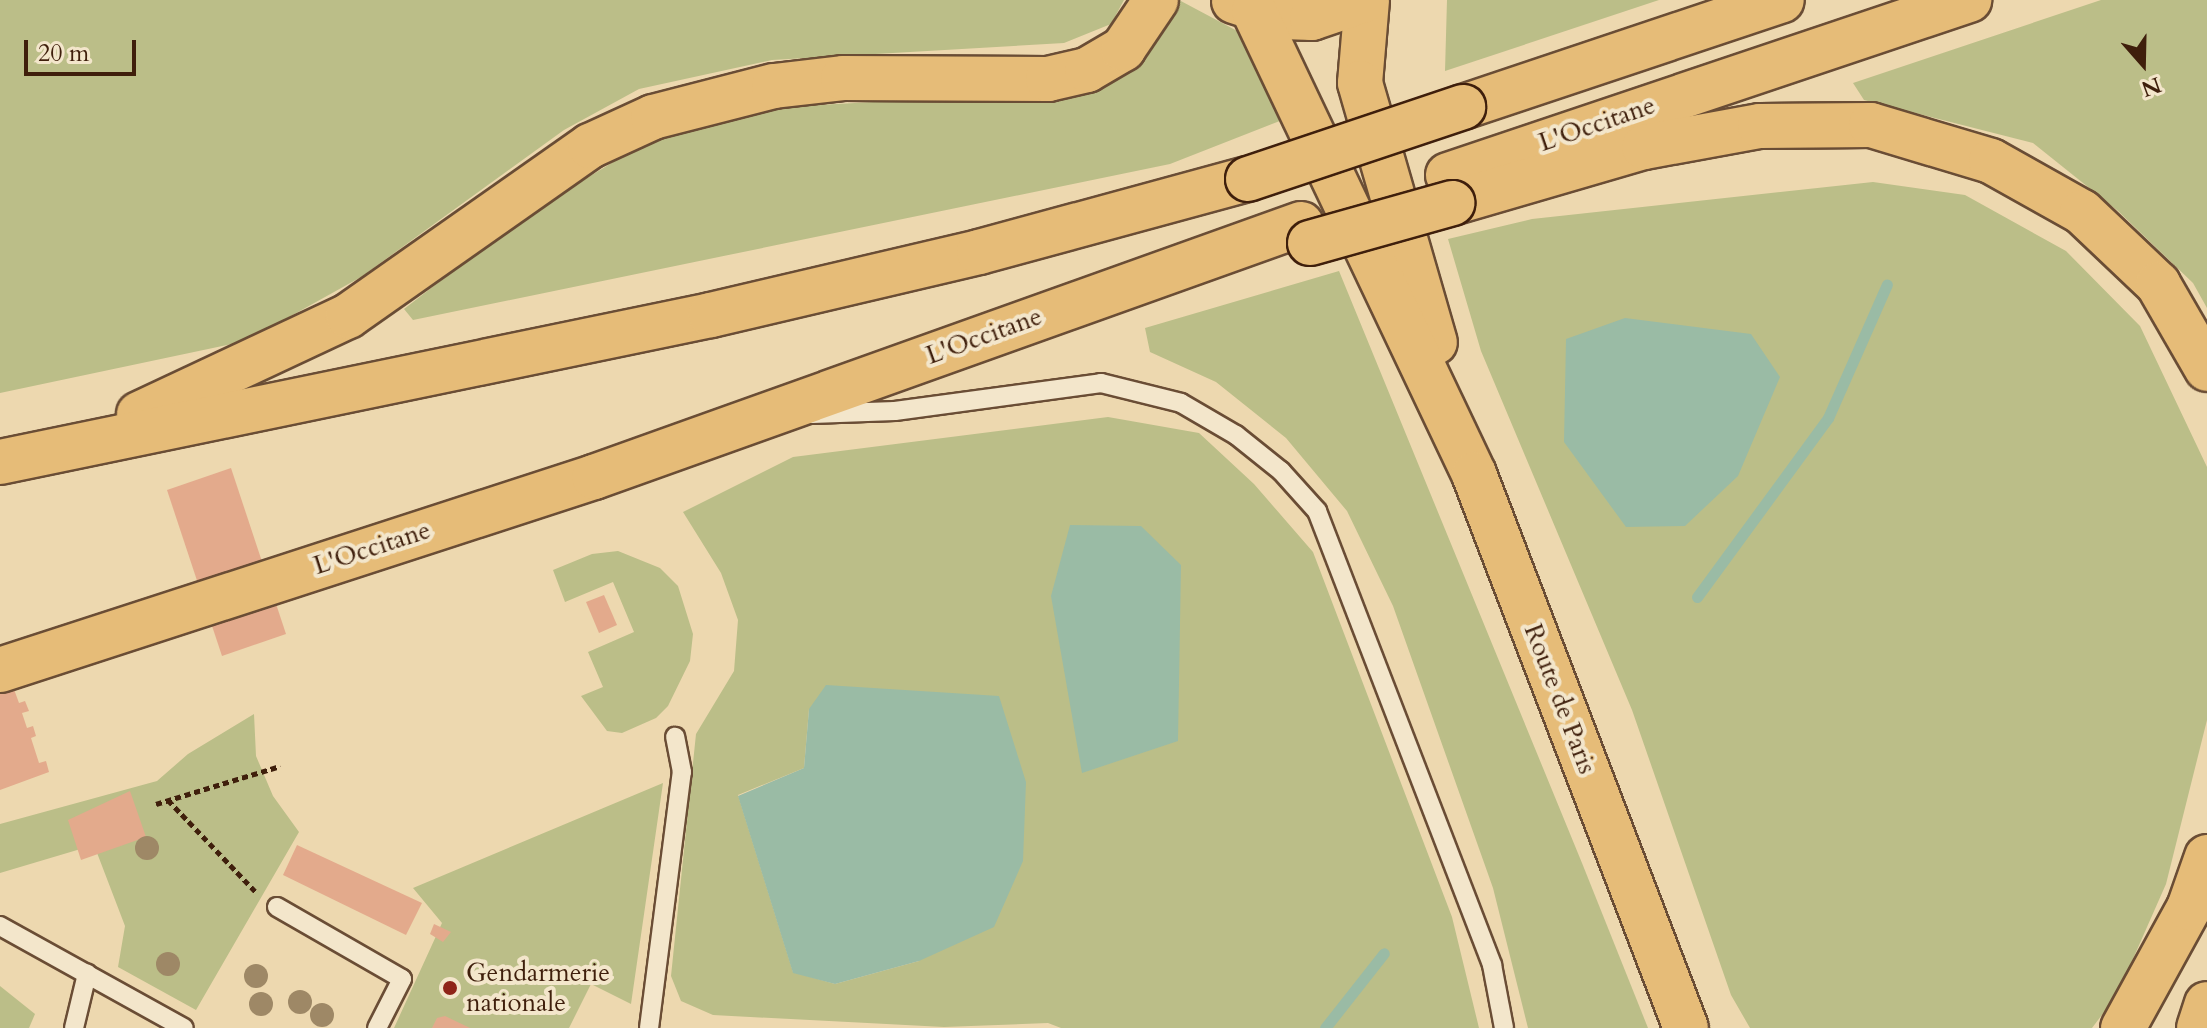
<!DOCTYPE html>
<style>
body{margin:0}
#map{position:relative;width:2207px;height:1028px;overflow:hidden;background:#edd8af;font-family:Cardo,serif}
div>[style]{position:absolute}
.green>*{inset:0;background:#bbbe88}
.water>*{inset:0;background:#9abba5}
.stream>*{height:11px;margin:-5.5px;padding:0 5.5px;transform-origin:5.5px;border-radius:5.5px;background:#9abba5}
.building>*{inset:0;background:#e3aa8c}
.path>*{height:5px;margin-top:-2.5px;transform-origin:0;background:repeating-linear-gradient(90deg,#3f1f0c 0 6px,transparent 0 10px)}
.roads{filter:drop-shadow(2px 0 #6a4d35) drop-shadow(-2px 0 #6a4d35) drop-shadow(0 2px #6a4d35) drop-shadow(0 -2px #6a4d35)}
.service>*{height:18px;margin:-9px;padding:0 9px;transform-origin:9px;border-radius:9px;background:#f3e6cb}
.primary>*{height:44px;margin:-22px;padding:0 22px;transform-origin:22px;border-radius:22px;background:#e6bc78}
.motorway>*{height:44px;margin:-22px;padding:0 22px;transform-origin:22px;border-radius:22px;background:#e6bc78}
.bridges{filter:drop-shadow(2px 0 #3f1f0c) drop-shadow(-2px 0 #3f1f0c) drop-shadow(0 2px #3f1f0c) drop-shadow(0 -2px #3f1f0c)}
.motorway-bridge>*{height:44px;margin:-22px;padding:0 22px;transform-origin:22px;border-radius:22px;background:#e6bc78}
.trees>*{width:24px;height:24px;margin:-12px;border-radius:50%;background:#9e8866}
.dots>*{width:22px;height:22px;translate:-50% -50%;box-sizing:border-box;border:4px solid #f3e6cb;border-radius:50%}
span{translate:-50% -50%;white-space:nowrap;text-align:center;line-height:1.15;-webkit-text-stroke:8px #f3e6cb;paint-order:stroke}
.street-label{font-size:26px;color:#3f1f0c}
.poi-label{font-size:26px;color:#3f1f0c}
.left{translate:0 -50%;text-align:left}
.north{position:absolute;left:2103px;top:24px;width:80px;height:80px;-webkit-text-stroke:6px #f3e6cb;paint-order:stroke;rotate:160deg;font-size:22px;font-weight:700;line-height:32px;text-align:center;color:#3f1f0c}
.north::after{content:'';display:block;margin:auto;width:28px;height:36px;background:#3f1f0c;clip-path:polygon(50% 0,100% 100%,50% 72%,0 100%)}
.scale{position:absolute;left:24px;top:40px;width:112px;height:36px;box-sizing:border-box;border:4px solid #3f1f0c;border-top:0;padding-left:10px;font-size:24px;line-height:28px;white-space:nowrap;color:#3f1f0c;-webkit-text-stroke:6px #f3e6cb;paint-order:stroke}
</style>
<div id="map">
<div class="green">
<div style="clip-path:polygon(0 0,1124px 0,1111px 24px,1064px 43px,772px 60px,639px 89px,564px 130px,361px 277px,246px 341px,0 393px)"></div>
<div style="clip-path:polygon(1179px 0,1256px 41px,1285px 119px,1170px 164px,413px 320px,404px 309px,526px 215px,633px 150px,695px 123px,799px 106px,1004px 95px,1130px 62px)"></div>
<div style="clip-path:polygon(1447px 0,1659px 0,1445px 71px)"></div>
<div style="clip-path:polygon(2101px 0,2207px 0,2207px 308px,2193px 283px,2118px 211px,2033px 143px,1864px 100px,1853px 83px)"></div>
<div style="clip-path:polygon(1873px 182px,1965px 195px,2066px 251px,2140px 326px,2207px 467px,2207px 720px,2166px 884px,2117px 995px,2092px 1028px,1750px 1028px,1731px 995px,1632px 710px,1481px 351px,1448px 239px,1532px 219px)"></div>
<div style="clip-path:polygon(1339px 271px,1582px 863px,1648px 1028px,1528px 1028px,1493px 888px,1393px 606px,1347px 511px,1286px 438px,1216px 382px,1150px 352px,1145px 328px)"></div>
<div style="clip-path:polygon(evenodd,1108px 417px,1199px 433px,1254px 484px,1313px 552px,1452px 917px,1479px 1028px,1061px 1028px,1048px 1023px,944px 1027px,713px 1015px,681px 1001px,671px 976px,696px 734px,734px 671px,738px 620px,721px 573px,683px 512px,793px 457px,1108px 417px,998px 696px,919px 961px,835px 984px,793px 972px,738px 795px,804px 768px,809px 709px,998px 696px)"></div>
<div style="clip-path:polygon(618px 551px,660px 568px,678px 586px,693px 634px,690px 661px,668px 706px,656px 718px,622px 733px,607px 731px,581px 696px,603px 687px,588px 652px,634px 632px,613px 582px,565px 602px,553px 570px,592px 554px)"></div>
<div style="clip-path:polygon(254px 714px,256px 756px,273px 796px,299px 832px,196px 1010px,118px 967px,125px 926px,94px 845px,0 873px,0 824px,157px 781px,188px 754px)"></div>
<div style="clip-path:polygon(663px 783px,631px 1004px,591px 984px,569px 1028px,394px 1028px,442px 923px,413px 888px)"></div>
<div style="clip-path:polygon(0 986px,35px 1014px,29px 1028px,0 1028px)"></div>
</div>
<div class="water">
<div style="clip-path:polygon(1625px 318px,1751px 334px,1780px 377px,1738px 476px,1685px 526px,1626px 527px,1564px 442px,1566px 339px)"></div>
<div style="clip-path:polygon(1070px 525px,1141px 526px,1181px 565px,1178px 741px,1082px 773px,1051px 596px)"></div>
<div style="clip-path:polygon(826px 685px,999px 696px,1026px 782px,1023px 861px,994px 927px,919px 961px,835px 984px,793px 973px,738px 796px,804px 768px,809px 709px)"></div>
</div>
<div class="stream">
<div style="left:1697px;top:597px;width:222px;rotate:-53.8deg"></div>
<div style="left:1828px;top:418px;width:146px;rotate:-66.2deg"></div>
<div style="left:1325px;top:1028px;width:95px;rotate:-51.8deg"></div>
</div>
<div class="building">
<div style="clip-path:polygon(231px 468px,286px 634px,222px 656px,167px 490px)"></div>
<div style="clip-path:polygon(604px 595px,617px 625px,599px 633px,586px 602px)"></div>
<div style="clip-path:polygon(0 651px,19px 703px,25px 701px,29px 711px,22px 713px,27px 728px,33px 726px,36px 736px,31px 738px,39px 763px,46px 761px,49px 772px,0 790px)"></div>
<div style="clip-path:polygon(130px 791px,146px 837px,81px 860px,68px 820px)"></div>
<div style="clip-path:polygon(297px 845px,422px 903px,406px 935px,283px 875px)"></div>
<div style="clip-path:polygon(434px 924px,451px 932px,443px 942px,430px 934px)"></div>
<div style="clip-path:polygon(445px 1016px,470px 1028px,432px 1028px,437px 1018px)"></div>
</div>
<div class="path">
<div style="left:168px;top:800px;width:129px;rotate:46.3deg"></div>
<div style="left:156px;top:804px;width:130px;rotate:-17deg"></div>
</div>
<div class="roads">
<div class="service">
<div style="left:812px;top:414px;width:83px;rotate:-2.1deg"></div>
<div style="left:895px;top:411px;width:208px;rotate:-7.7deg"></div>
<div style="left:1101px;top:383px;width:82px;rotate:14deg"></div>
<div style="left:1181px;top:403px;width:64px;rotate:30.2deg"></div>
<div style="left:1236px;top:435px;width:58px;rotate:38.7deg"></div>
<div style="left:1281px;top:471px;width:54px;rotate:48deg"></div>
<div style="left:1317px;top:511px;width:487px;rotate:68.9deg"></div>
<div style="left:1492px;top:965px;width:64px;rotate:79.2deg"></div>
<div style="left:277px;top:907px;width:144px;rotate:29.9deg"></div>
<div style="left:402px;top:979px;width:55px;rotate:117deg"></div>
<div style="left:0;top:926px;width:210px;rotate:29deg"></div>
<div style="left:74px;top:1028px;width:56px;rotate:-76.5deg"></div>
<div style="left:649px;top:1028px;width:258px;rotate:-82.7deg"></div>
<div style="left:682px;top:772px;width:36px;rotate:-101deg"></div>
</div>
<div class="primary">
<div style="left:1367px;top:0;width:83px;rotate:94.8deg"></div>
<div style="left:1360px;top:83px;width:270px;rotate:73.9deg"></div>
<div style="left:1234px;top:1px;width:52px;rotate:18.1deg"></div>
<div style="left:1283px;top:17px;width:29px;rotate:2deg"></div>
<div style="left:1312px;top:18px;width:56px;rotate:-18.8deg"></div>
<div style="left:1254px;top:11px;width:513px;rotate:64.58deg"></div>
<div style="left:1474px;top:474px;width:593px;rotate:69.06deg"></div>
</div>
<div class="motorway">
<div style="left:1463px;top:107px;width:336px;rotate:-18.5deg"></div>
<div style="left:1448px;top:175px;width:550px;rotate:-18.57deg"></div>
<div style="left:1452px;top:203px;width:200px;rotate:-16.3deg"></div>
<div style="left:1644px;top:147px;width:118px;rotate:-10.3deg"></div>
<div style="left:1760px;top:126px;width:111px;rotate:-0.5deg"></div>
<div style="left:1871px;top:125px;width:125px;rotate:16.7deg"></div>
<div style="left:1991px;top:161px;width:104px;rotate:29.3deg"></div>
<div style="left:2082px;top:212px;width:105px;rotate:43.5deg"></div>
<div style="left:2158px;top:284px;width:98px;rotate:60deg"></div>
<div style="left:139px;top:414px;width:231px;rotate:-25.1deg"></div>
<div style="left:348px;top:316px;width:296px;rotate:-35.1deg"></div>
<div style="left:590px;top:146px;width:69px;rotate:-24.7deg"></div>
<div style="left:653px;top:117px;width:125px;rotate:-14.4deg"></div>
<div style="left:774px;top:86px;width:69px;rotate:-6.6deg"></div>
<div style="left:843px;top:78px;width:205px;rotate:0.3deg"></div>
<div style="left:1048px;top:79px;width:40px;rotate:-13deg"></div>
<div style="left:1087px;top:70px;width:42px;rotate:-30.3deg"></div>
<div style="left:1123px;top:49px;width:59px;rotate:-56deg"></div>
<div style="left:0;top:462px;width:726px;rotate:-11.68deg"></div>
<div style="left:711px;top:315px;width:275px;rotate:-13.2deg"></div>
<div style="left:979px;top:252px;width:279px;rotate:-15.2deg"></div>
<div style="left:0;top:670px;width:625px;rotate:-18deg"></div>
<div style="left:594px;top:477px;width:751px;rotate:-19.69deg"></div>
<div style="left:2123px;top:1028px;width:137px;rotate:-61.2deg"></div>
<div style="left:2189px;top:908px;width:54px;rotate:-70.6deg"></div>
<div style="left:2199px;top:1028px;width:25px;rotate:-72deg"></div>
</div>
</div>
<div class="bridges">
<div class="motorway-bridge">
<div style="left:1248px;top:179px;width:227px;rotate:-18.5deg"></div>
<div style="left:1310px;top:243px;width:148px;rotate:-15.7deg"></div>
</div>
</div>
<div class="trees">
<div style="left:147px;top:848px"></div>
<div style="left:168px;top:964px"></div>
<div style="left:256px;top:976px"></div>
<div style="left:300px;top:1002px"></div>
<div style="left:261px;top:1004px"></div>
<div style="left:322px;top:1015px"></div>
</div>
<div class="dots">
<div style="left:450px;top:988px;background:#8f2418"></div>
</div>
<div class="street-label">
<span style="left:1597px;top:124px;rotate:-19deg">L'Occitane</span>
<span style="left:984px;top:336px;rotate:-20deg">L'Occitane</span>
<span style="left:372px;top:548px;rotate:-18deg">L'Occitane</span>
<span style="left:1560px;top:699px;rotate:69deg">Route de Paris</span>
</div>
<div class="poi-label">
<span class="left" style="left:466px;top:988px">Gendarmerie<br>nationale</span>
</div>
<div class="north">N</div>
<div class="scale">20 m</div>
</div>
